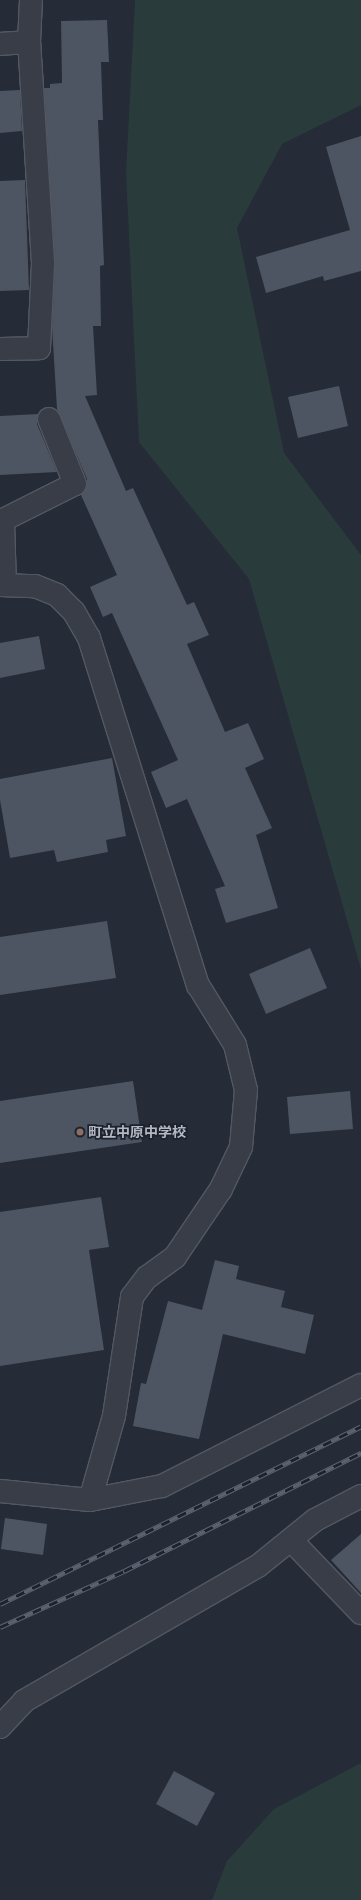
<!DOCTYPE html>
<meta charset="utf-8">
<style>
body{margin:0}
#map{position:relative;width:361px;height:1900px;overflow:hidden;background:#252b37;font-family:"Space Grotesk","Noto Sans JP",sans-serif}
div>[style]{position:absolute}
.green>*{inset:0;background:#2a3b3c}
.building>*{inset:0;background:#4d5562}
.roads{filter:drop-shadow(1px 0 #535862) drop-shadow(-1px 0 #535862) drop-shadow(0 1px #535862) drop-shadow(0 -1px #535862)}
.minor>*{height:22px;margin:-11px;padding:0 11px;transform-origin:11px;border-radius:11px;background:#383d48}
.rail>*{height:4.5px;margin-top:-2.25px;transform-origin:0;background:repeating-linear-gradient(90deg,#1d222c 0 9px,#5c6370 0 18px);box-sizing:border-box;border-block:1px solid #5c6370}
.dots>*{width:11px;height:11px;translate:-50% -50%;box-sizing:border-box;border:2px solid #1d222c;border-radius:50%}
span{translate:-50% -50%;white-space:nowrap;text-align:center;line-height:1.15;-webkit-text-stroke:3.5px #1d222c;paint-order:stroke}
.poi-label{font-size:14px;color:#b3b8c4;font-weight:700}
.left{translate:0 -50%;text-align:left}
</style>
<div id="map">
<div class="green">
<div style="clip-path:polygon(135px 0,361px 0,361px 105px,282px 144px,237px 228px,284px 453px,361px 555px,361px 969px,249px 579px,139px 442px,126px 173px)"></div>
<div style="clip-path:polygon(361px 1763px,361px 1900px,212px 1900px,227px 1861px,274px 1809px)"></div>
</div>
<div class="building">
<div style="clip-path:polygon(107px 20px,109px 62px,101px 62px,103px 120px,98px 120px,104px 265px,100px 266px,101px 326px,93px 326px,97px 395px,85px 396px,126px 491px,133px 488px,187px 605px,194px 602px,209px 635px,187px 644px,225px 732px,248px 723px,264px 759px,245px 768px,272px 828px,256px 835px,278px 908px,226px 923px,215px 889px,225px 886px,187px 799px,166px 808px,151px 772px,178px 760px,112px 613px,103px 617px,90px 587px,117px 575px,81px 495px,87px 486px,87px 479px,57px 409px,52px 327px,55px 262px,44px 88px,50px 88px,50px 84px,62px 83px,61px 21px)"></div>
<div style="clip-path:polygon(20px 90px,22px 131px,0 133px,0 91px)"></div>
<div style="clip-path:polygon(361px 136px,361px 271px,324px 281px,323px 276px,266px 293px,256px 257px,350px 230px,326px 147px)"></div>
<div style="clip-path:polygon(25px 180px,29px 290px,0 291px,0 181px)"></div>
<div style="clip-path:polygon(339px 386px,348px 426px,298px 438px,288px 397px)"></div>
<div style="clip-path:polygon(38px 414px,37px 424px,57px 472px,0 475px,0 416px)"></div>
<div style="clip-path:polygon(39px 636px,45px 669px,0 678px,0 643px)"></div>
<div style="clip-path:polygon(112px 758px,126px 836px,106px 840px,108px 852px,57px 862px,54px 850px,10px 858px,0 800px,0 779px)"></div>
<div style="clip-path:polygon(107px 921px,116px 978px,0 995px,0 937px)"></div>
<div style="clip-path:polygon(310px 948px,327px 988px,266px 1014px,249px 974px)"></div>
<div style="clip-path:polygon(133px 1081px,142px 1142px,0 1163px,0 1101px)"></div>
<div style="clip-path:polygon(350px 1091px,353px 1129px,290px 1134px,287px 1097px)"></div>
<div style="clip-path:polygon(101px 1197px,109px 1247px,89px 1250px,104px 1350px,0 1366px,0 1212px)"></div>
<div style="clip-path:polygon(215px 1260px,239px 1266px,236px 1279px,285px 1291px,281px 1307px,314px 1315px,305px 1354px,223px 1334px,199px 1439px,133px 1426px,141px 1383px,146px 1384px,168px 1301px,202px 1310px)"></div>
<div style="clip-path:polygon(5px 1518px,47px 1524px,43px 1555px,1px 1549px)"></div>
<div style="clip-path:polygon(361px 1534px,361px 1593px,331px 1560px)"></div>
<div style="clip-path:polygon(174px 1771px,215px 1793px,197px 1826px,156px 1804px)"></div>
</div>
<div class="roads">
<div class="minor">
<div style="left:0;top:44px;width:29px;rotate:-4deg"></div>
<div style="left:0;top:349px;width:39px;rotate:-1deg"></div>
<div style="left:39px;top:348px;width:85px;rotate:-87.3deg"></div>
<div style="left:43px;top:263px;width:221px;rotate:-93.6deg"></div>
<div style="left:29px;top:42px;width:42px;rotate:-87.3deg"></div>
<div style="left:0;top:585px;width:35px;rotate:2deg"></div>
<div style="left:35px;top:586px;width:24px;rotate:22deg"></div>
<div style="left:57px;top:595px;width:24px;rotate:45deg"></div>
<div style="left:74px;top:612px;width:30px;rotate:60deg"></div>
<div style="left:89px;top:638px;width:364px;rotate:72.6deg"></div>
<div style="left:198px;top:985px;width:70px;rotate:58.3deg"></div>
<div style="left:235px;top:1045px;width:46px;rotate:76.3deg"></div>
<div style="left:246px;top:1090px;width:57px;rotate:95deg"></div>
<div style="left:241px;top:1147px;width:47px;rotate:115.5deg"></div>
<div style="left:221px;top:1189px;width:82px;rotate:124.1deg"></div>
<div style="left:175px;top:1257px;width:34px;rotate:144deg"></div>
<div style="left:147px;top:1277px;width:25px;rotate:127deg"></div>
<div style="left:132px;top:1297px;width:120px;rotate:98.6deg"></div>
<div style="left:114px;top:1416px;width:87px;rotate:105.9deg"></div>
<div style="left:5px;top:585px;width:65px;rotate:-91.8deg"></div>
<div style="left:3px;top:520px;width:80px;rotate:-26.6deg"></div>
<div style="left:75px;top:484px;width:70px;rotate:-111.8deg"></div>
<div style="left:0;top:1491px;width:90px;rotate:5.7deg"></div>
<div style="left:90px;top:1500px;width:73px;rotate:-11deg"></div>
<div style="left:162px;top:1486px;width:223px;rotate:-26.9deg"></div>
<div style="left:291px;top:1540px;width:101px;rotate:46.2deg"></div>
<div style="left:0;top:1727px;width:35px;rotate:-47deg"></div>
<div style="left:24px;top:1701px;width:270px;rotate:-30deg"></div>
<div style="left:258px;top:1566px;width:73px;rotate:-38.9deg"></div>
<div style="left:315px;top:1520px;width:52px;rotate:-27.6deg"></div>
</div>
</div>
<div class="rail">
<div style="left:0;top:1604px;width:402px;rotate:-26.2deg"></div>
<div style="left:0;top:1627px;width:136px;rotate:-24.3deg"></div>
<div style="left:124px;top:1571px;width:265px;rotate:-26.5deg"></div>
</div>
<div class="dots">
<div style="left:80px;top:1132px;background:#8d6e63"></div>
</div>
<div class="poi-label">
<span class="left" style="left:88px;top:1132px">町立中原中学校</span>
</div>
</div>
